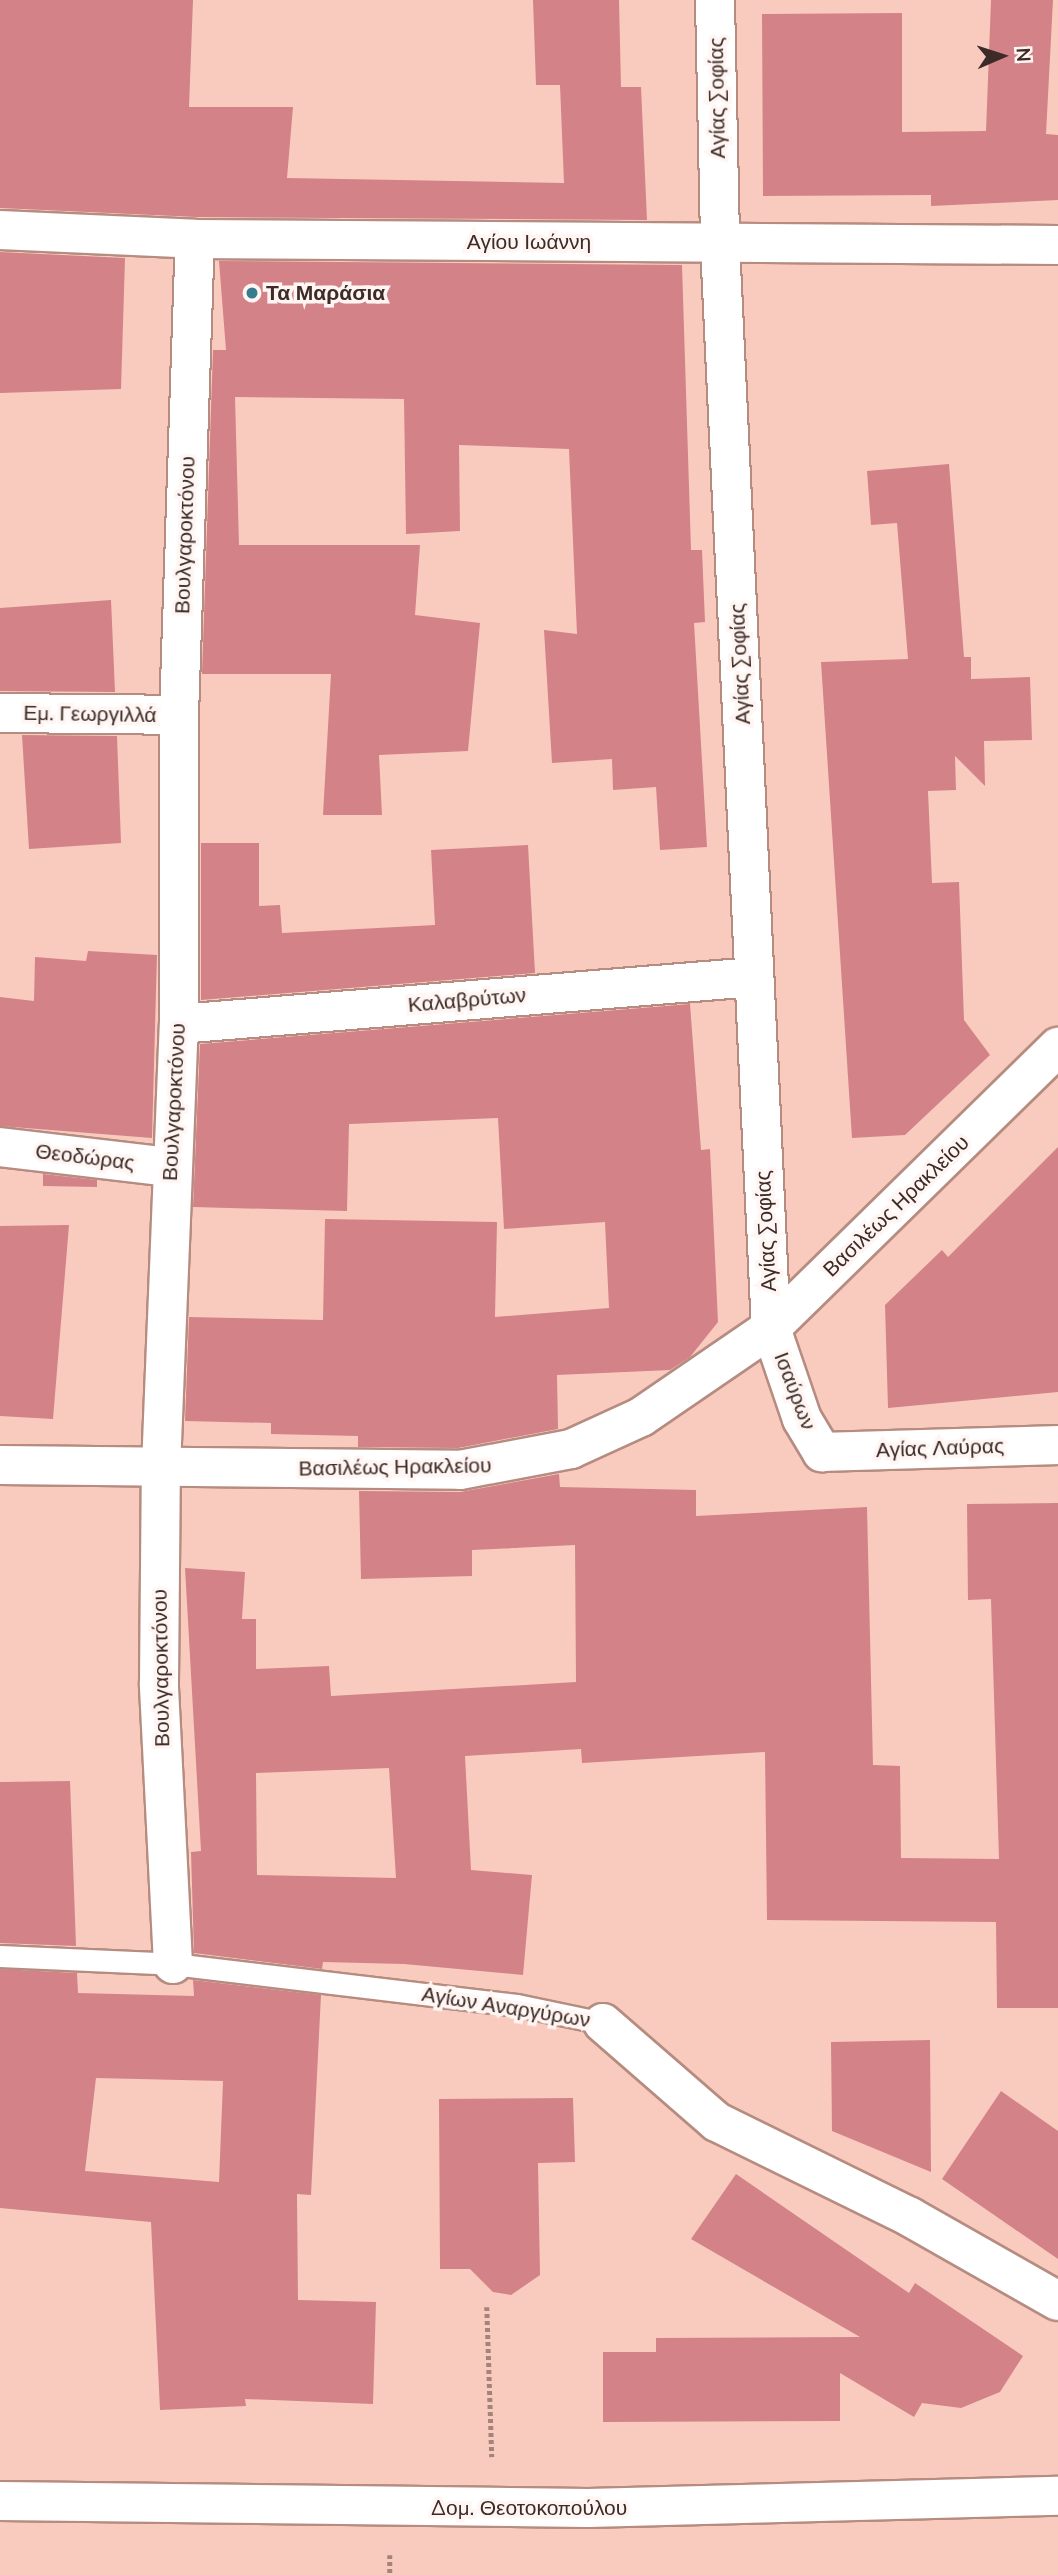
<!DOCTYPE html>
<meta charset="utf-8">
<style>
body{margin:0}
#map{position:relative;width:1058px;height:2575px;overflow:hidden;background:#f9cbbe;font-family:"Nunito Sans",sans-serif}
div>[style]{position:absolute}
.building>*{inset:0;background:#d38287}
.path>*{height:4.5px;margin-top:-2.25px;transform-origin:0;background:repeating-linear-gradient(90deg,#a4837a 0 3.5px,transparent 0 7px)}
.roads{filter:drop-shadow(2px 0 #b68c80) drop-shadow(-2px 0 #b68c80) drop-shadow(0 2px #b68c80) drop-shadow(0 -2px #b68c80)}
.lane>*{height:21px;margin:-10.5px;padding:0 10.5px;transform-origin:10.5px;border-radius:10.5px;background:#fff}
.street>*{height:38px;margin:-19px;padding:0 19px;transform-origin:19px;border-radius:19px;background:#fff}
.secondary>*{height:38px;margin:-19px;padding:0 19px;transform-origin:19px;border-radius:19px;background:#fff}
.dots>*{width:19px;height:19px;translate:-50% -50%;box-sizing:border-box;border:4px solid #fff5f3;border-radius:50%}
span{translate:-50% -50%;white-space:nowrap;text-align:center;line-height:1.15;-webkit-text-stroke:7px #fff5f3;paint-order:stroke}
.street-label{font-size:21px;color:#3c2b26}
.poi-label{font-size:21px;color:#3c2b26;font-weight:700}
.left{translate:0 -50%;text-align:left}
.north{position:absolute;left:967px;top:21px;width:70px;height:70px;-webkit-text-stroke:5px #fff5f3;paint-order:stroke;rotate:87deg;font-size:19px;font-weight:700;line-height:28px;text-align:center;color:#3c2b26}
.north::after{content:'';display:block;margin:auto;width:24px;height:32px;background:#3c2b26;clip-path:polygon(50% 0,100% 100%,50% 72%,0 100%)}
</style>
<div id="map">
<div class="building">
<div style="clip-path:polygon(0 0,193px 0,189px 107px,293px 107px,287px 178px,564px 183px,560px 85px,536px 85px,533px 0,619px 0,621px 87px,641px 87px,647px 220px,196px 217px,0 208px)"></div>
<div style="clip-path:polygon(991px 0,1053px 0,1046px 134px,1058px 135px,1058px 200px,931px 206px,931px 195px,763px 196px,762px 14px,902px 13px,902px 132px,986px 131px)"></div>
<div style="clip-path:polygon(0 252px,125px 258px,121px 389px,0 393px)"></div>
<div style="clip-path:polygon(219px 261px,682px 265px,691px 550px,702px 550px,705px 622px,694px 623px,707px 847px,660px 850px,656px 787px,613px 790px,612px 759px,552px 763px,544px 630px,577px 634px,569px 449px,459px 445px,460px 531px,406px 534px,404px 399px,235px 397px,239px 545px,420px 545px,415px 615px,480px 623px,468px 751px,379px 755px,382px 815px,323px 815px,331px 674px,202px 674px,213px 350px,226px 350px)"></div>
<div style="clip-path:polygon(949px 464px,964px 657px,971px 657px,971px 679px,1030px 677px,1032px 740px,984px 741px,985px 786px,955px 756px,956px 790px,928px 791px,932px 883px,959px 882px,964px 1020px,990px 1055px,905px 1135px,852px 1138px,821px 662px,908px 659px,897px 523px,871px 525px,867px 471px)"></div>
<div style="clip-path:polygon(111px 600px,115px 692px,0 691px,0 608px)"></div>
<div style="clip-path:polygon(22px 735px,117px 736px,121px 843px,29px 849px)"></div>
<div style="clip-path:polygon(201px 843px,259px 843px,259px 906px,280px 905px,282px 933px,435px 925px,431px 850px,528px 845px,535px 973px,201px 1000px)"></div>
<div style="clip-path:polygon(88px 951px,157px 955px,152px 1138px,0 1126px,0 997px,34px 1001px,35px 957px,86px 961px)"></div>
<div style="clip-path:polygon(690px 1004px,701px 1150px,710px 1149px,718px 1322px,690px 1357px,670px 1370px,557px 1375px,558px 1429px,458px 1448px,358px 1447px,358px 1436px,271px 1434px,271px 1423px,185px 1421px,189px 1317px,323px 1320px,325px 1219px,497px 1222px,495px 1317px,609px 1308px,605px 1222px,504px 1229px,498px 1118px,349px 1124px,347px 1211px,193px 1207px,200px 1044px)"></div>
<div style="clip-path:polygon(1058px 1147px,1058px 1392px,888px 1408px,885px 1305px,942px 1250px,948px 1257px)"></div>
<div style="clip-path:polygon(43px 1174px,97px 1180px,97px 1187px,43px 1186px)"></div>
<div style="clip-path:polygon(69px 1225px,53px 1419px,0 1416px,0 1226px)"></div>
<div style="clip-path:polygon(evenodd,559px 1474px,560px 1487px,696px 1490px,696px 1516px,867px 1507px,873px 1765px,900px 1766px,901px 1858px,999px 1859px,991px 1599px,968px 1600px,967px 1504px,1058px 1503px,1058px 2008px,997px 2008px,996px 1922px,767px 1920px,765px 1752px,582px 1763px,581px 1749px,465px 1756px,471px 1870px,532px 1875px,523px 1975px,404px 1964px,323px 1962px,322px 1969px,194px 1953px,191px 1852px,201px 1851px,185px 1568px,245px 1572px,242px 1619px,256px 1619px,256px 1669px,329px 1666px,331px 1696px,576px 1682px,575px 1545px,472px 1550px,472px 1576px,361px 1579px,359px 1491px,460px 1492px,559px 1474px,389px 1768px,396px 1878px,257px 1875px,256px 1773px,389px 1768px)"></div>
<div style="clip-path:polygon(70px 1781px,76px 1946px,0 1943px,0 1782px)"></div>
<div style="clip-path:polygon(evenodd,0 1969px,77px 1973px,78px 1993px,194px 1996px,193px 1980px,321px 1995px,311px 2195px,297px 2194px,298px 2300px,376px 2302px,373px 2404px,245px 2399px,246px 2406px,160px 2410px,151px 2222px,0 2208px,0 1969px,96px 2078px,223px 2081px,219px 2182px,85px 2171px,96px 2078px)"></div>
<div style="clip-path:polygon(930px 2040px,931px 2172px,832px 2131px,831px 2042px)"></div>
<div style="clip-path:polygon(1001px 2091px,1058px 2131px,1058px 2259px,942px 2179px)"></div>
<div style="clip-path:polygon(573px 2098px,575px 2162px,538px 2163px,540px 2275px,511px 2295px,493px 2292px,470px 2269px,440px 2269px,439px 2099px)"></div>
<div style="clip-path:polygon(736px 2174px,909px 2293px,915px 2283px,1023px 2356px,1000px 2392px,961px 2408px,922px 2403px,914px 2417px,840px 2373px,840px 2421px,603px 2422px,603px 2352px,656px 2352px,656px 2338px,860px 2337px,691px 2239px)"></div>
</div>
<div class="path">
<div style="left:487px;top:2307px;width:150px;rotate:88.1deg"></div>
<div style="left:390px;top:2555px;width:20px;rotate:90deg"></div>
</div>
<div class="roads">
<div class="lane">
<div style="left:0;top:1956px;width:173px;rotate:2.6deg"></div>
<div style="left:173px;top:1964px;width:346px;rotate:6.8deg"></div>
<div style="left:517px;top:2005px;width:88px;rotate:11.8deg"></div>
</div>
<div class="street">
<div style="left:715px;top:0;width:244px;rotate:88.8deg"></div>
<div style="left:720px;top:244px;width:1085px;rotate:87.31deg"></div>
<div style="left:771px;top:1328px;width:96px;rotate:71.2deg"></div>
<div style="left:802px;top:1419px;width:39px;rotate:59deg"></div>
<div style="left:822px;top:1452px;width:236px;rotate:-1.7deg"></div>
<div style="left:0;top:230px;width:195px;rotate:2.6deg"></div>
<div style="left:195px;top:239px;width:863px;rotate:0.4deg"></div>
<div style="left:0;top:713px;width:179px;rotate:0.6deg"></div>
<div style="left:179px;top:1024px;width:577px;rotate:-4.67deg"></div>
<div style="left:0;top:1147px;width:172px;rotate:6.7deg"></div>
<div style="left:173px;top:1964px;width:281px;rotate:-92.9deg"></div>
<div style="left:159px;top:1683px;width:215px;rotate:-89.5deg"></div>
<div style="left:161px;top:1468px;width:444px;rotate:-87.7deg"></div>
<div style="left:179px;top:1024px;width:309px;rotate:-90deg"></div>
<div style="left:179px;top:715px;width:476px;rotate:-88.1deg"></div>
<div style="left:603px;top:2023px;width:151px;rotate:41deg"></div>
<div style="left:717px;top:2122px;width:215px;rotate:26.2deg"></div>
<div style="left:910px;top:2217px;width:170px;rotate:29.6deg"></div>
<div style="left:0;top:2501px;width:588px;rotate:0.68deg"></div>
<div style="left:588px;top:2508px;width:470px;rotate:-1.5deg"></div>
</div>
<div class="secondary">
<div style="left:0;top:1465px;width:460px;rotate:0.6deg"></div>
<div style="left:460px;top:1470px;width:113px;rotate:-10.7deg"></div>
<div style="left:571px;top:1449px;width:77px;rotate:-24.6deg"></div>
<div style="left:641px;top:1417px;width:158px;rotate:-34.4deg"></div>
<div style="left:771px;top:1328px;width:402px;rotate:-44.4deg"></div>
</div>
</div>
<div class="dots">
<div style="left:252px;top:293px;background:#397c8d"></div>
</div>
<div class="street-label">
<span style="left:717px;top:98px;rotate:-91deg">Αγίας Σοφίας</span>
<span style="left:529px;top:242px">Αγίου Ιωάννη</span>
<span style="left:185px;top:535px;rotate:-88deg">Βουλγαροκτόνου</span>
<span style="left:740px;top:664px;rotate:-93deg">Αγίας Σοφίας</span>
<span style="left:90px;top:714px;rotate:1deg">Εμ. Γεωργιλλά</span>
<span style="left:467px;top:1000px;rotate:-5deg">Καλαβρύτων</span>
<span style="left:174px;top:1102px;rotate:-87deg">Βουλγαροκτόνου</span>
<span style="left:85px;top:1157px;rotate:7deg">Θεοδώρας</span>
<span style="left:896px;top:1206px;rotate:-44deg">Βασιλέως Ηρακλείου</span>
<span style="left:766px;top:1231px;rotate:-93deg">Αγίας Σοφίας</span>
<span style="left:795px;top:1391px;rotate:69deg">Ισαύρων</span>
<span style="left:940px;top:1448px;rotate:-2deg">Αγίας Λαύρας</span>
<span style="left:395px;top:1467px;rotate:-1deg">Βασιλέως Ηρακλείου</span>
<span style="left:161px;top:1668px;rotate:-91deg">Βουλγαροκτόνου</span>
<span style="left:506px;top:2007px;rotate:9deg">Αγίων Αναργύρων</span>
<span style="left:529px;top:2508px">Δομ. Θεοτοκοπούλου</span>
</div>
<div class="poi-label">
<span class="left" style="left:266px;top:293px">Τα Μαράσια</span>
</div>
<div class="north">N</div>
</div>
